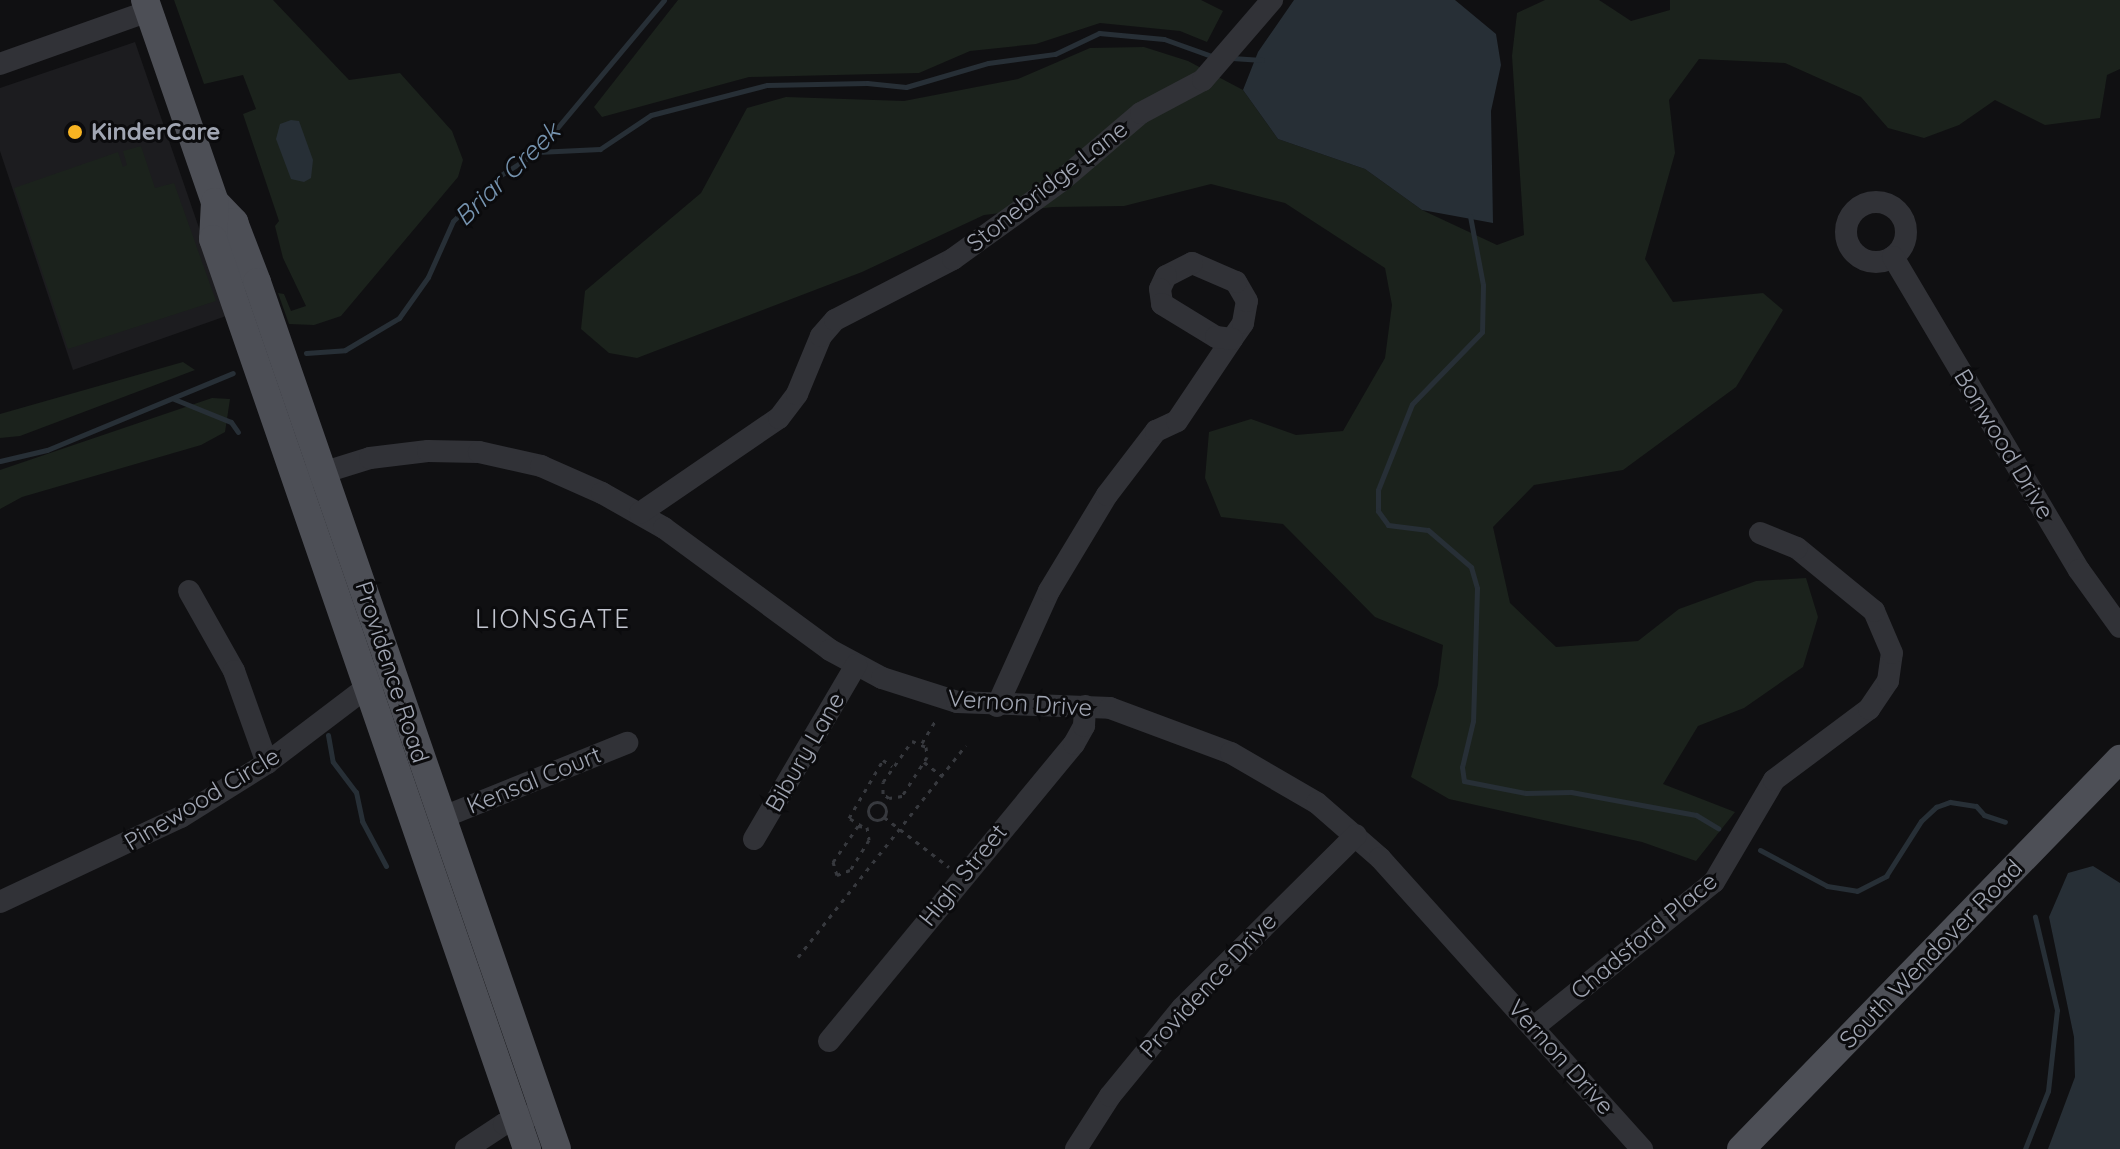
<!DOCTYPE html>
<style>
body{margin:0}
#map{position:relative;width:2120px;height:1149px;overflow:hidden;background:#101012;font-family:Quicksand,sans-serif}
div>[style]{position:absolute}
.built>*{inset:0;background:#1c1c1f}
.green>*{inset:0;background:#1b221c}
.water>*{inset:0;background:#272f36}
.stream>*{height:5px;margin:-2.5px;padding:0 2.5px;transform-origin:2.5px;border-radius:2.5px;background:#272f36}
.path>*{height:3px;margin-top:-1.5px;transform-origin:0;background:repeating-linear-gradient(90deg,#37393e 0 4px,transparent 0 10px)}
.path>.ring{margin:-1.5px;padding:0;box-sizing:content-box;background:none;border:3px solid #37393e;border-radius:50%}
.minor>*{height:22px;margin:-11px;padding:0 11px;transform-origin:11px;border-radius:11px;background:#313237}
.minor>.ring{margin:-11px;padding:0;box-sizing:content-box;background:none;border:22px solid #313237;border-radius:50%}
.major>*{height:28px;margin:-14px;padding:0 14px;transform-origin:14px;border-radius:14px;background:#4d4f56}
.dots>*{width:22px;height:22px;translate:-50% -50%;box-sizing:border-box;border:4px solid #0b0b0d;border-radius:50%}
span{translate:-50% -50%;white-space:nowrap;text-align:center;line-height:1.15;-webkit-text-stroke:6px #0b0b0d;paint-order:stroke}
.poi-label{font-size:24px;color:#a1a6b3;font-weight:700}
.left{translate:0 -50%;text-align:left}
.street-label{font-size:24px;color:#a1a6b3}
.water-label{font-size:26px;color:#7694b0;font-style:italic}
.neighbourhood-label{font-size:26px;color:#c2c5cf;letter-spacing:2px}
</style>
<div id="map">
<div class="built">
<div style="clip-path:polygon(135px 42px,229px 315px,73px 370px,0 151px,0 88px)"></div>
</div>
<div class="green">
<div style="clip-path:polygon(174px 0,273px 0,349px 80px,400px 73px,452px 131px,463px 160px,458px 177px,341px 316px,314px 325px,289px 324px,278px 293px,284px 294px,291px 311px,306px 306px,283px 258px,275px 226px,279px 221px,243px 114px,256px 109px,243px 75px,204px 84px)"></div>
<div style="clip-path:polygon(678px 0,1201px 0,1223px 11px,1207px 42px,1180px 31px,1100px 23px,1036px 44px,970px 51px,919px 73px,749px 77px,602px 117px,594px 107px)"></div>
<div style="clip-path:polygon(1545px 0,1599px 0,1631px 21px,1670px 10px,1670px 0,2120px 0,2120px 69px,2107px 75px,2100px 118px,2045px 125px,1995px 100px,1959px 125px,1924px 138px,1888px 128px,1861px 97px,1785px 63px,1699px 59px,1669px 100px,1675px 153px,1645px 259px,1673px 302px,1763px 293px,1783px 310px,1736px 387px,1623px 470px,1534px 485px,1493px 527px,1510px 603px,1556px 647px,1638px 641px,1679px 609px,1756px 581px,1806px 578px,1818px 617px,1803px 667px,1744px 708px,1698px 726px,1663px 784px,1735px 812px,1696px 861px,1642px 842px,1449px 799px,1411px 777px,1438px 685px,1443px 645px,1375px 617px,1283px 524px,1221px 517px,1205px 478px,1209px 432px,1251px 419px,1296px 435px,1343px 431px,1385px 358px,1392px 305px,1385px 268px,1285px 203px,1211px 184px,1124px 206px,1053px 207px,984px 215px,862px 272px,637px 358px,609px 353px,581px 329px,585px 291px,701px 193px,747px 108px,786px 97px,904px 101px,1018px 79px,1090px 48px,1144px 47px,1188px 61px,1243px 90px,1278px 139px,1365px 169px,1422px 210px,1497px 245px,1524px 235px,1512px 56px,1517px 13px)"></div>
<div style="clip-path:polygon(141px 146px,155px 188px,174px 183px,216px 301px,68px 349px,14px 188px,118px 152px,123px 167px,127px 165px,123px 151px)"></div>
<div style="clip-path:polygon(183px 362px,195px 370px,20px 436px,0 438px,0 414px)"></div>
<div style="clip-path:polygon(212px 398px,230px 399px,225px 432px,201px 445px,22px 497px,0 509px,0 470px)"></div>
</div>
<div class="water">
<div style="clip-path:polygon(1294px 0,1455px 0,1496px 34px,1501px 65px,1491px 111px,1493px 223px,1422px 210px,1365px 169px,1278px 139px,1243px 90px,1258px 52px)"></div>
<div style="clip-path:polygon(291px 120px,299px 121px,313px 160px,311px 178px,304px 182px,291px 179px,276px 139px,280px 124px)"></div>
<div style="clip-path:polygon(2093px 866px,2120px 883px,2120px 1149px,2048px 1149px,2075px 1077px,2074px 1037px,2049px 917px,2068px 873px)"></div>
</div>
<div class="stream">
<div style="left:1232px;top:58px;width:30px;rotate:4deg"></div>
<div style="left:537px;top:152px;width:63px;rotate:-2.7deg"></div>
<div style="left:600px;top:149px;width:61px;rotate:-33.7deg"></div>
<div style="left:651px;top:115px;width:120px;rotate:-14.5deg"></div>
<div style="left:767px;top:85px;width:100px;rotate:-1.1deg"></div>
<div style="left:867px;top:83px;width:39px;rotate:6deg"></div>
<div style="left:906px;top:87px;width:85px;rotate:-16.3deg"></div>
<div style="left:988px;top:63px;width:68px;rotate:-7.7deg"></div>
<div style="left:1055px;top:54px;width:49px;rotate:-25.5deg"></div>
<div style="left:1099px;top:33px;width:65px;rotate:5.3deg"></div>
<div style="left:1164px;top:39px;width:53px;rotate:19.8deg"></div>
<div style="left:1470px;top:216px;width:70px;rotate:79.3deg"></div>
<div style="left:1483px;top:285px;width:47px;rotate:91.2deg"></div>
<div style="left:1482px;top:332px;width:100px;rotate:134.2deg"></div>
<div style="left:1412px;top:404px;width:92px;rotate:111.6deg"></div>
<div style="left:1378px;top:490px;width:21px;rotate:90deg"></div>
<div style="left:1378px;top:511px;width:17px;rotate:54deg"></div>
<div style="left:1388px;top:525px;width:40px;rotate:7.1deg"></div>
<div style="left:1428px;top:530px;width:57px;rotate:40.7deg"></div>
<div style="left:1471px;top:567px;width:22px;rotate:74deg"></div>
<div style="left:1477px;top:588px;width:133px;rotate:91.7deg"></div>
<div style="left:1473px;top:721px;width:47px;rotate:103.4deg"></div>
<div style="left:1462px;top:767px;width:14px;rotate:82deg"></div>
<div style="left:1464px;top:781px;width:63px;rotate:11deg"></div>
<div style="left:1526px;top:793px;width:45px;rotate:-1.3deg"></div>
<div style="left:1571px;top:792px;width:127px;rotate:10.4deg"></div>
<div style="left:1696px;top:815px;width:26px;rotate:31deg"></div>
<div style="left:306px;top:353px;width:39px;rotate:-4deg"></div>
<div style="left:345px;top:350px;width:63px;rotate:-30.7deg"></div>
<div style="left:399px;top:318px;width:50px;rotate:-54.7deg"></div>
<div style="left:428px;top:277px;width:61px;rotate:-65.9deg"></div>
<div style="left:453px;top:221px;width:66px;rotate:-43.8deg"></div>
<div style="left:501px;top:175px;width:43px;rotate:-32.6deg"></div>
<div style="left:537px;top:152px;width:198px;rotate:-50.1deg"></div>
<div style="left:174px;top:399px;width:61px;rotate:22deg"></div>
<div style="left:231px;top:422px;width:12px;rotate:55deg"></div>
<div style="left:0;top:461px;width:48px;rotate:-13.2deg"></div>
<div style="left:47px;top:450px;width:201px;rotate:-22.5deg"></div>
<div style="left:328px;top:735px;width:27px;rotate:80deg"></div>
<div style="left:333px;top:762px;width:38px;rotate:53deg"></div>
<div style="left:356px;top:792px;width:30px;rotate:78deg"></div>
<div style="left:362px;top:821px;width:51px;rotate:61.9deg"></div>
<div style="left:1760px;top:850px;width:76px;rotate:28.2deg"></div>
<div style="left:1827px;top:886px;width:30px;rotate:9deg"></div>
<div style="left:1857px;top:891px;width:33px;rotate:-27deg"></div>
<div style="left:1886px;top:876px;width:65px;rotate:-57.5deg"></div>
<div style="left:1921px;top:821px;width:21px;rotate:-43deg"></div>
<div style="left:1936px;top:807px;width:15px;rotate:-20deg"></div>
<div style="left:1950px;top:802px;width:26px;rotate:9deg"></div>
<div style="left:1976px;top:806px;width:12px;rotate:48deg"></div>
<div style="left:1984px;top:815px;width:22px;rotate:18deg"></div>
<div style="left:2025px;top:1149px;width:62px;rotate:-68.4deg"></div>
<div style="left:2048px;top:1091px;width:81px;rotate:-83.7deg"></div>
<div style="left:2057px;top:1010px;width:96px;rotate:-103.3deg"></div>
</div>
<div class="path">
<div style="left:912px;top:741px;width:15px;rotate:23deg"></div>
<div style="left:926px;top:747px;width:10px;rotate:84deg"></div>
<div style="left:927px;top:757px;width:46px;rotate:122.7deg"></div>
<div style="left:902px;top:796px;width:13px;rotate:171deg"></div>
<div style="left:889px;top:798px;width:7px;rotate:-146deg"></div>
<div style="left:883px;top:794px;width:12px;rotate:-90deg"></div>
<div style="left:883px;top:782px;width:50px;rotate:-54.7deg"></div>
<div style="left:922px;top:743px;width:26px;rotate:-59deg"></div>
<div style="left:924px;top:762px;width:23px;rotate:38deg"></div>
<div class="ring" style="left:868px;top:802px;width:15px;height:15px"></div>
<div style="left:884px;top:817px;width:82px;rotate:37.6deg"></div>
<div style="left:858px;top:826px;width:9px;rotate:6deg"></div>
<div style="left:867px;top:827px;width:13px;rotate:81deg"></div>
<div style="left:869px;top:840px;width:36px;rotate:122deg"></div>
<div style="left:850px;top:870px;width:14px;rotate:159deg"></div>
<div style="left:837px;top:875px;width:14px;rotate:-107deg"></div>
<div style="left:833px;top:862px;width:44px;rotate:-55.2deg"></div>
<div style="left:862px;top:826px;width:15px;rotate:-148deg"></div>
<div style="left:849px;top:818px;width:67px;rotate:-59.6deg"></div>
<div style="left:883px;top:760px;width:11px;rotate:34deg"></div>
<div style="left:798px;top:957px;width:270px;rotate:-51.6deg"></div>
</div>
<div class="minor">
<div style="left:0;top:64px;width:158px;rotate:-19.6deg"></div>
<div class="ring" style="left:1846px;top:202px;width:38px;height:38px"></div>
<div style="left:1893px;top:257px;width:364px;rotate:59.3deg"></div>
<div style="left:2079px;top:570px;width:70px;rotate:54.3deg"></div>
<div style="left:309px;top:477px;width:64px;rotate:-17.3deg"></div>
<div style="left:370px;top:458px;width:58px;rotate:-6.9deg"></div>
<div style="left:428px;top:451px;width:51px;rotate:1.1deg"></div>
<div style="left:479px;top:452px;width:64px;rotate:12.7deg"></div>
<div style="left:541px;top:466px;width:67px;rotate:23.9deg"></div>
<div style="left:602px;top:493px;width:71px;rotate:29.4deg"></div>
<div style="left:664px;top:528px;width:206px;rotate:36.3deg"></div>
<div style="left:830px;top:650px;width:59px;rotate:28.3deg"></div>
<div style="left:882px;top:678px;width:79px;rotate:17.7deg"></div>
<div style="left:957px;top:702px;width:153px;rotate:2.2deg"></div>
<div style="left:1110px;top:708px;width:129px;rotate:20.4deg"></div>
<div style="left:1231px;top:753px;width:99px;rotate:30.2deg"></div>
<div style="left:1317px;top:803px;width:84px;rotate:41.1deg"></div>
<div style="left:1380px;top:858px;width:392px;rotate:48deg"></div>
<div style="left:640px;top:513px;width:168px;rotate:-34.4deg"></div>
<div style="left:779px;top:418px;width:30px;rotate:-53deg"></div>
<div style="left:797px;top:394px;width:63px;rotate:-67.5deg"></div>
<div style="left:821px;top:336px;width:21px;rotate:-49deg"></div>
<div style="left:835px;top:320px;width:133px;rotate:-27.3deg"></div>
<div style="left:953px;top:259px;width:133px;rotate:-35.8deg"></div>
<div style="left:1061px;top:181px;width:105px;rotate:-40.4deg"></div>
<div style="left:1141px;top:113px;width:70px;rotate:-28deg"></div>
<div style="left:1203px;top:80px;width:106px;rotate:-49.2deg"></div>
<div style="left:189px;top:591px;width:92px;rotate:60.6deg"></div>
<div style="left:234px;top:671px;width:98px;rotate:70.3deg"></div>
<div style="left:997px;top:706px;width:126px;rotate:-65.7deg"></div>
<div style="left:1049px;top:591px;width:112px;rotate:-58.9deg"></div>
<div style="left:1107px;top:495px;width:81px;rotate:-52.6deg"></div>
<div style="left:1156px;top:431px;width:23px;rotate:-25deg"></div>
<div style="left:1177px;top:421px;width:99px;rotate:-56.1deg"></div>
<div style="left:1232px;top:339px;width:19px;rotate:-55deg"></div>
<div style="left:1243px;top:323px;width:22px;rotate:-80deg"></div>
<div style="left:1247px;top:301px;width:22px;rotate:-120deg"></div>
<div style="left:1236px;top:282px;width:48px;rotate:-156.6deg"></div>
<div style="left:1192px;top:263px;width:29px;rotate:153deg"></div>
<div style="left:1166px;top:276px;width:14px;rotate:115deg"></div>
<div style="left:1160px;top:289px;width:15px;rotate:82deg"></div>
<div style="left:1162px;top:304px;width:63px;rotate:31.4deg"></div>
<div style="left:1216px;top:337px;width:16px;rotate:7deg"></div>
<div style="left:441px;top:818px;width:201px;rotate:-22deg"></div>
<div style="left:754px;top:839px;width:202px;rotate:-59.6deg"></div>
<div style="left:0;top:902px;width:200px;rotate:-25.2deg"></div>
<div style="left:181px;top:817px;width:102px;rotate:-32.1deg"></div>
<div style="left:267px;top:763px;width:141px;rotate:-37.2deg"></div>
<div style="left:1534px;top:1027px;width:231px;rotate:-38.9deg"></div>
<div style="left:1714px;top:882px;width:118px;rotate:-59.5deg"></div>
<div style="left:1774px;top:780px;width:119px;rotate:-36.8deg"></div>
<div style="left:1869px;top:709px;width:34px;rotate:-56deg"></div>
<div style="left:1888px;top:681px;width:28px;rotate:-82deg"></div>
<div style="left:1892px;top:653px;width:46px;rotate:-113.2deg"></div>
<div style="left:1874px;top:611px;width:99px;rotate:-140.7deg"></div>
<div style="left:1797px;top:548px;width:40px;rotate:-158deg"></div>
<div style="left:829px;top:1041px;width:385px;rotate:-50.5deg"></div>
<div style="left:1074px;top:744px;width:21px;rotate:-61deg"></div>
<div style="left:1084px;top:726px;width:20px;rotate:-87deg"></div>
<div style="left:466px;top:1149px;width:45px;rotate:-33.3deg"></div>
<div style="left:504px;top:1124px;width:28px;rotate:-17deg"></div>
<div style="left:1076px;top:1149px;width:63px;rotate:-57.3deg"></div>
<div style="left:1110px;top:1096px;width:114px;rotate:-50.7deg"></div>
<div style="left:1182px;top:1008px;width:245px;rotate:-44.8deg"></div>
</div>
<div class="major">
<div style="left:145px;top:0;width:214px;rotate:70.9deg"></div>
<div style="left:215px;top:202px;width:28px;rotate:46deg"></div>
<div style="left:234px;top:222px;width:64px;rotate:69deg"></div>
<div style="left:257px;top:282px;width:917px;rotate:70.91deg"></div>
<div style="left:215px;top:202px;width:37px;rotate:93deg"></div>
<div style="left:213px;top:239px;width:963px;rotate:70.96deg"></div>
<div style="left:1741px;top:1149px;width:544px;rotate:-45.82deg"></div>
</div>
<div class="dots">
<div style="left:75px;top:132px;background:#f8b422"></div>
</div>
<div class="poi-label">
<span class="left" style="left:91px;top:132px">KinderCare</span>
</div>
<div class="street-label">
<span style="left:1047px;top:186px;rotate:-38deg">Stonebridge Lane</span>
<span style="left:2004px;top:444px;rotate:59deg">Bonwood Drive</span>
<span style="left:392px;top:672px;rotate:72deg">Providence Road</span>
<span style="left:1020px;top:703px;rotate:4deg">Vernon Drive</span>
<span style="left:805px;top:752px;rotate:-60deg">Bibury Lane</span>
<span style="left:534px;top:780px;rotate:-22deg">Kensal Court</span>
<span style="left:202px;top:799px;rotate:-31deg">Pinewood Circle</span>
<span style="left:963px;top:875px;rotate:-51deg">High Street</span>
<span style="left:1644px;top:936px;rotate:-40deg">Chadsford Place</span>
<span style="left:1931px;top:954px;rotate:-46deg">South Wendover Road</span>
<span style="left:1208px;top:985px;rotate:-47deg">Providence Drive</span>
<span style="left:1561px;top:1057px;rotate:48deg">Vernon Drive</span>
</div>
<div class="water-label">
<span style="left:507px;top:174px;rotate:-44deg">Briar Creek</span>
</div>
<div class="neighbourhood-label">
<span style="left:553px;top:619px">LIONSGATE</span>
</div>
</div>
